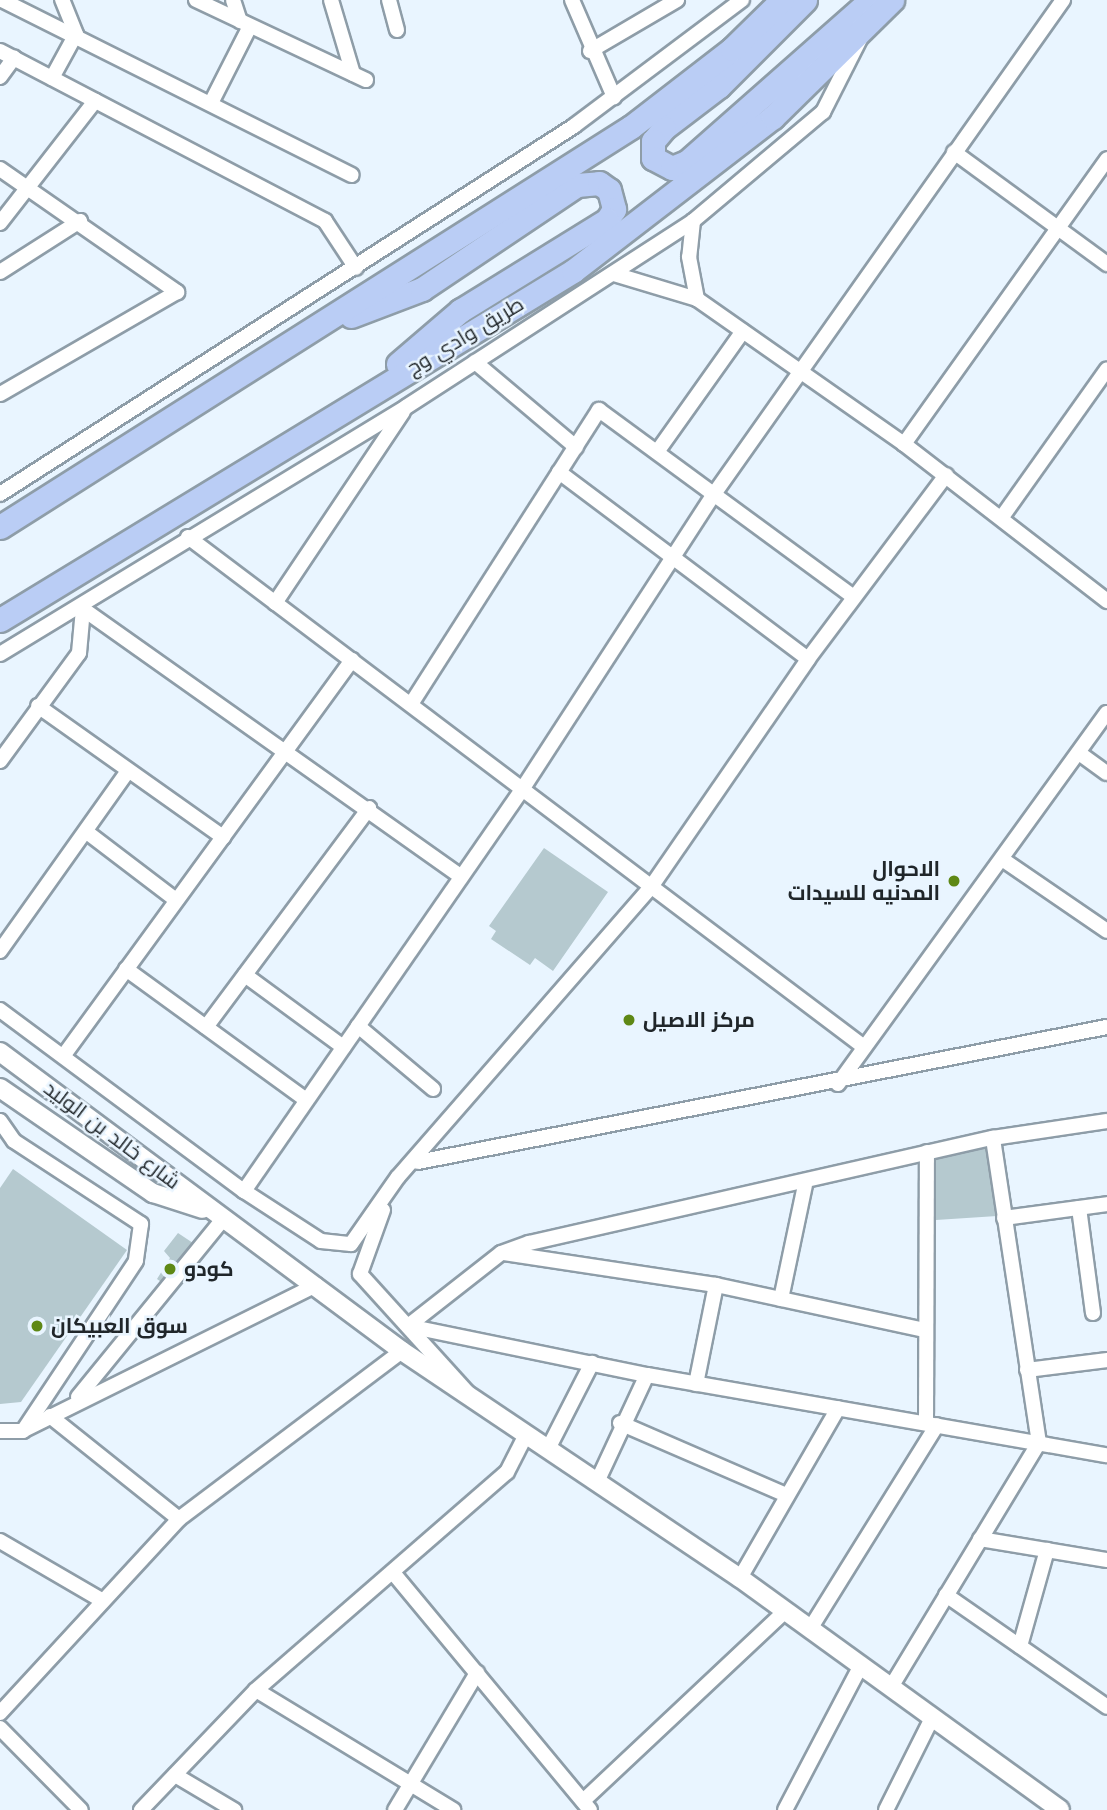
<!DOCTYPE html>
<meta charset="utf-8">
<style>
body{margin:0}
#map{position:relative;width:1107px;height:1810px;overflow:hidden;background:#e9f5ff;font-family:"Work Sans",Cairo,sans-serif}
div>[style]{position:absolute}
.building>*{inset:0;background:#b5c9cf}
.roads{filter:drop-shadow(2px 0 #8e9da8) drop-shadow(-2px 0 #8e9da8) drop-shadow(0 2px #8e9da8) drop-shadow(0 -2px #8e9da8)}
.minor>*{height:14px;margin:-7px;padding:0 7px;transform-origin:7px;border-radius:7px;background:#fff}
.tertiary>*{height:18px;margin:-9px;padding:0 9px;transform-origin:9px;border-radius:9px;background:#fff}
.primary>*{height:23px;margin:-11.5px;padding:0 11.5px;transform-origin:11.5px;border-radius:11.5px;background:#bacdf5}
.dots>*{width:19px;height:19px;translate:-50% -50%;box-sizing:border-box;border:4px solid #e9f5ff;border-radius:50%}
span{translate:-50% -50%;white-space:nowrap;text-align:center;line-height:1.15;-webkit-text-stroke:5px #e9f5ff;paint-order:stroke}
.street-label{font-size:21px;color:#20262a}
.poi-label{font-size:21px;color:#20262a;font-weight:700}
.right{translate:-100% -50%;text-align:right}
.left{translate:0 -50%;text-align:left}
</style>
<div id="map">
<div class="building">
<div style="clip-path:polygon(544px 848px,608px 892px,553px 971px,535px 958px,530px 965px,491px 939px,496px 931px,489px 926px)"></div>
<div style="clip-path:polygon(990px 1142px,997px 1216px,936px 1220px,935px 1156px)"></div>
<div style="clip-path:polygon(13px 1169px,127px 1250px,21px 1402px,0 1404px,0 1188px)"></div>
<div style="clip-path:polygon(178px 1233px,196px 1245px,164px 1284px,157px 1279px,170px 1258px,164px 1251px)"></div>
</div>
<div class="roads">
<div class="minor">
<div style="left:2px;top:0;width:391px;rotate:26.6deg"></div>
<div style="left:196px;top:0;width:188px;rotate:25.2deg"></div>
<div style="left:233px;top:0;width:22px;rotate:72deg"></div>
<div style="left:331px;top:0;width:77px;rotate:73.4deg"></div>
<div style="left:389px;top:0;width:31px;rotate:75deg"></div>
<div style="left:572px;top:0;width:106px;rotate:66.6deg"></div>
<div style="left:0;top:51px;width:367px;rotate:27.6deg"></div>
<div style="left:325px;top:221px;width:56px;rotate:56.6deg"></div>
<div style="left:590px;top:51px;width:101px;rotate:-30.4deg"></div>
<div style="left:0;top:77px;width:24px;rotate:-54deg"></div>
<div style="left:52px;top:78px;width:50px;rotate:-61.4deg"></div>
<div style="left:76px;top:34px;width:37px;rotate:-112deg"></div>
<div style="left:211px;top:103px;width:86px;rotate:-63.1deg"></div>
<div style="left:954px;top:152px;width:190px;rotate:36.2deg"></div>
<div style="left:0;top:169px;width:216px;rotate:34.8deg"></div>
<div style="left:177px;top:292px;width:204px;rotate:150deg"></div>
<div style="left:693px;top:221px;width:36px;rotate:96deg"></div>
<div style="left:689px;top:257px;width:43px;rotate:79.2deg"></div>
<div style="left:0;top:223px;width:155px;rotate:-52.1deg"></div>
<div style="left:0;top:272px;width:95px;rotate:-32.5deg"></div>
<div style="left:614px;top:274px;width:87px;rotate:16.8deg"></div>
<div style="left:697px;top:299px;width:253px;rotate:35deg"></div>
<div style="left:904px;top:444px;width:257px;rotate:37.7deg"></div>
<div style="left:475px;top:362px;width:132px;rotate:40.1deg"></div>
<div style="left:904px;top:444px;width:350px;rotate:-54.5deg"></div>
<div style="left:657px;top:452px;width:148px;rotate:-54.6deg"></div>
<div style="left:559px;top:472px;width:311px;rotate:36.9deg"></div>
<div style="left:0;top:494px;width:682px;rotate:-32.66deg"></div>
<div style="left:574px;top:126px;width:210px;rotate:-36.9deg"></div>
<div style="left:1002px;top:517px;width:181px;rotate:-54.6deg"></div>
<div style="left:188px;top:537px;width:847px;rotate:37.03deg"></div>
<div style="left:275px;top:603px;width:230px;rotate:-56.2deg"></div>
<div style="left:0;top:654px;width:475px;rotate:-31.3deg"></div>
<div style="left:406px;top:407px;width:342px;rotate:-32.9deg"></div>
<div style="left:693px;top:221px;width:170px;rotate:-40deg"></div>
<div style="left:823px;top:112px;width:82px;rotate:-63.1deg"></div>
<div style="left:411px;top:704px;width:349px;rotate:-57.4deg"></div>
<div style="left:599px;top:410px;width:316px;rotate:36.3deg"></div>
<div style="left:38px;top:706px;width:227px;rotate:35.3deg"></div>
<div style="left:1079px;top:753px;width:34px;rotate:36deg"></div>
<div style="left:0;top:761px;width:134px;rotate:-53.8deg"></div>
<div style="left:79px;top:653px;width:44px;rotate:-84.8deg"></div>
<div style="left:83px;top:609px;width:463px;rotate:35.3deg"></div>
<div style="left:88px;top:833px;width:111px;rotate:37.3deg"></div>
<div style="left:1002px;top:859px;width:127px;rotate:34.4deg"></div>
<div style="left:0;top:951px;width:219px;rotate:-54.6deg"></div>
<div style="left:126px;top:969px;width:223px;rotate:36deg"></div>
<div style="left:245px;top:975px;width:122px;rotate:36.3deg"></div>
<div style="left:0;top:1010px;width:304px;rotate:36.6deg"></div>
<div style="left:244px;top:1191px;width:92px;rotate:33deg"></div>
<div style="left:321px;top:1241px;width:30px;rotate:6deg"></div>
<div style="left:351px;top:1244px;width:82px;rotate:-55deg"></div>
<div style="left:398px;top:1177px;width:385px;rotate:-48.9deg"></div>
<div style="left:651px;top:887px;width:277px;rotate:-55.4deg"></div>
<div style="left:808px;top:659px;width:230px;rotate:-53.1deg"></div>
<div style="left:358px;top:1026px;width:98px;rotate:40deg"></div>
<div style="left:206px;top:1027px;width:273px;rotate:-53.3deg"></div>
<div style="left:64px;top:1055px;width:489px;rotate:-53.9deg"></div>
<div style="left:838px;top:1084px;width:458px;rotate:-54.1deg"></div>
<div style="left:0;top:1121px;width:24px;rotate:55deg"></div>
<div style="left:14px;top:1141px;width:152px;rotate:33.2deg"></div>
<div style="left:141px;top:1224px;width:37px;rotate:98deg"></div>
<div style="left:136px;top:1261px;width:204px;rotate:123.6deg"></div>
<div style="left:23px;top:1431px;width:23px;rotate:180deg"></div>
<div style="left:418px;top:1162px;width:702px;rotate:-11.09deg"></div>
<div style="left:244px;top:1191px;width:490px;rotate:-55.3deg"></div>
<div style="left:523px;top:788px;width:351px;rotate:-57deg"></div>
<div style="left:714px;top:494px;width:605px;rotate:-54.76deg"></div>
<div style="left:1079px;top:1208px;width:106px;rotate:82.4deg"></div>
<div style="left:383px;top:1210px;width:68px;rotate:109.8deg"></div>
<div style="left:360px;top:1274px;width:159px;rotate:47.8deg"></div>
<div style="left:1004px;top:1218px;width:104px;rotate:-7.7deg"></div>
<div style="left:504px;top:1253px;width:214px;rotate:8.6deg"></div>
<div style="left:716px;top:1285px;width:214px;rotate:12.2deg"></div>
<div style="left:781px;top:1299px;width:116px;rotate:-78.1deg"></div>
<div style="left:408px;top:1326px;width:118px;rotate:-38.1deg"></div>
<div style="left:501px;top:1253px;width:30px;rotate:-20deg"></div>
<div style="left:529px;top:1243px;width:476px;rotate:-12.8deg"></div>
<div style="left:993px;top:1138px;width:115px;rotate:-8.5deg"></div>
<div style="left:408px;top:1326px;width:244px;rotate:11.6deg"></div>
<div style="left:647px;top:1375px;width:467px;rotate:9.9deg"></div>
<div style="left:1027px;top:1370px;width:81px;rotate:-7.1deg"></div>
<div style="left:696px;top:1384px;width:101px;rotate:-78.6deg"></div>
<div style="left:78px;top:1397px;width:230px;rotate:-50.8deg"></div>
<div style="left:50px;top:1416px;width:165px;rotate:38.6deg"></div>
<div style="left:620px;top:1423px;width:179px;rotate:23.4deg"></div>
<div style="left:926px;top:1423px;width:271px;rotate:-89.8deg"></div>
<div style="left:26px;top:1429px;width:324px;rotate:-26.4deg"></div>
<div style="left:548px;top:1449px;width:97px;rotate:-62.9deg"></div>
<div style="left:597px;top:1482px;width:118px;rotate:-65deg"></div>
<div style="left:980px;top:1539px;width:129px;rotate:9.4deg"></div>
<div style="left:0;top:1541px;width:119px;rotate:30.2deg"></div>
<div style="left:395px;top:1575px;width:305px;rotate:50.3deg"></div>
<div style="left:740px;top:1578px;width:196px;rotate:-60deg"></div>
<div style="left:946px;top:1595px;width:196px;rotate:34.8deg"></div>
<div style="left:810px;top:1629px;width:240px;rotate:-58.1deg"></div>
<div style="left:1020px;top:1646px;width:100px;rotate:-74.3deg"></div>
<div style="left:891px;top:1687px;width:285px;rotate:-58.8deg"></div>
<div style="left:1039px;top:1443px;width:308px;rotate:-98.6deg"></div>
<div style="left:256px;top:1690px;width:231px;rotate:31.3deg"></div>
<div style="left:0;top:1713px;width:264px;rotate:-47.3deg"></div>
<div style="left:179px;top:1519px;width:279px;rotate:-37deg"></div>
<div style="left:0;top:1728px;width:115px;rotate:45.4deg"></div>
<div style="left:175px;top:1775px;width:69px;rotate:30.7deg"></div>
<div style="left:583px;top:1801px;width:277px;rotate:-43.2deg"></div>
<div style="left:141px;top:1810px;width:166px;rotate:-46.2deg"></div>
<div style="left:256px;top:1690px;width:332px;rotate:-41deg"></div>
<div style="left:507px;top:1472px;width:39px;rotate:-63deg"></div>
<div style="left:395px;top:1810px;width:160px;rotate:-59.1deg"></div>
<div style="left:785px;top:1810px;width:164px;rotate:-62.3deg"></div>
<div style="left:886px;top:1810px;width:103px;rotate:-63.4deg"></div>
</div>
<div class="tertiary">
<div style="left:0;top:1052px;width:501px;rotate:36.64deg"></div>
<div style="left:402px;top:1351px;width:407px;rotate:33.9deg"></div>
<div style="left:740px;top:1578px;width:395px;rotate:35.9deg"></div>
<div style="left:0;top:1088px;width:186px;rotate:34.5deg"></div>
<div style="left:153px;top:1193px;width:52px;rotate:17.7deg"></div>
</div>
<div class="primary">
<div style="left:805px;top:0;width:122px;rotate:135deg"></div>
<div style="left:719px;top:86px;width:69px;rotate:142.6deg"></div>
<div style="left:664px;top:128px;width:17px;rotate:130deg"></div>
<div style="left:653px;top:141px;width:17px;rotate:90deg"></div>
<div style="left:653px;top:158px;width:21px;rotate:28deg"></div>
<div style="left:672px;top:168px;width:16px;rotate:-22deg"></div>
<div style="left:687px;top:162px;width:245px;rotate:-41.4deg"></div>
<div style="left:351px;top:316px;width:76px;rotate:-20.8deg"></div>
<div style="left:422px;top:289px;width:187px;rotate:-33.9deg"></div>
<div style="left:577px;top:185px;width:22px;rotate:-5deg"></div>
<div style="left:599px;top:183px;width:12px;rotate:35deg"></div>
<div style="left:609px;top:190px;width:20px;rotate:75deg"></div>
<div style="left:614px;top:209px;width:13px;rotate:122deg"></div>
<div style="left:607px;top:220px;width:172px;rotate:148.3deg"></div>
<div style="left:461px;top:310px;width:83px;rotate:139.4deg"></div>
<div style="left:0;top:527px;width:747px;rotate:-32.37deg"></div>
<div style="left:631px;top:127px;width:128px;rotate:-37.7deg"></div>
<div style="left:732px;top:49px;width:70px;rotate:-44.4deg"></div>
<div style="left:0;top:620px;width:671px;rotate:-31.34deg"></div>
<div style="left:573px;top:271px;width:252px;rotate:-37.6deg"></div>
<div style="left:773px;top:117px;width:167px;rotate:-44.5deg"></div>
</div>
</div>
<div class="dots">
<div style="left:954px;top:881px;background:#5e8815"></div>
<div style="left:629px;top:1020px;background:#5e8815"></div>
<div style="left:170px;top:1269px;background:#5e8815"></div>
<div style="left:37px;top:1326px;background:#5e8815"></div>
</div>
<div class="street-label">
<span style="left:465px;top:336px;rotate:-31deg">طريق وادي وج</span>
<span style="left:112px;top:1135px;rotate:37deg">شارع خالد بن الوليد</span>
</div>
<div class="poi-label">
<span class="right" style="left:940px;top:881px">الاحوال<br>المدنيه للسيدات</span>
<span class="left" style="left:643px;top:1020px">مركز الاصيل</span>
<span class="left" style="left:184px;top:1269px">كودو</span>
<span class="left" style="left:51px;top:1326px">سوق العبيكان</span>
</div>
</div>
